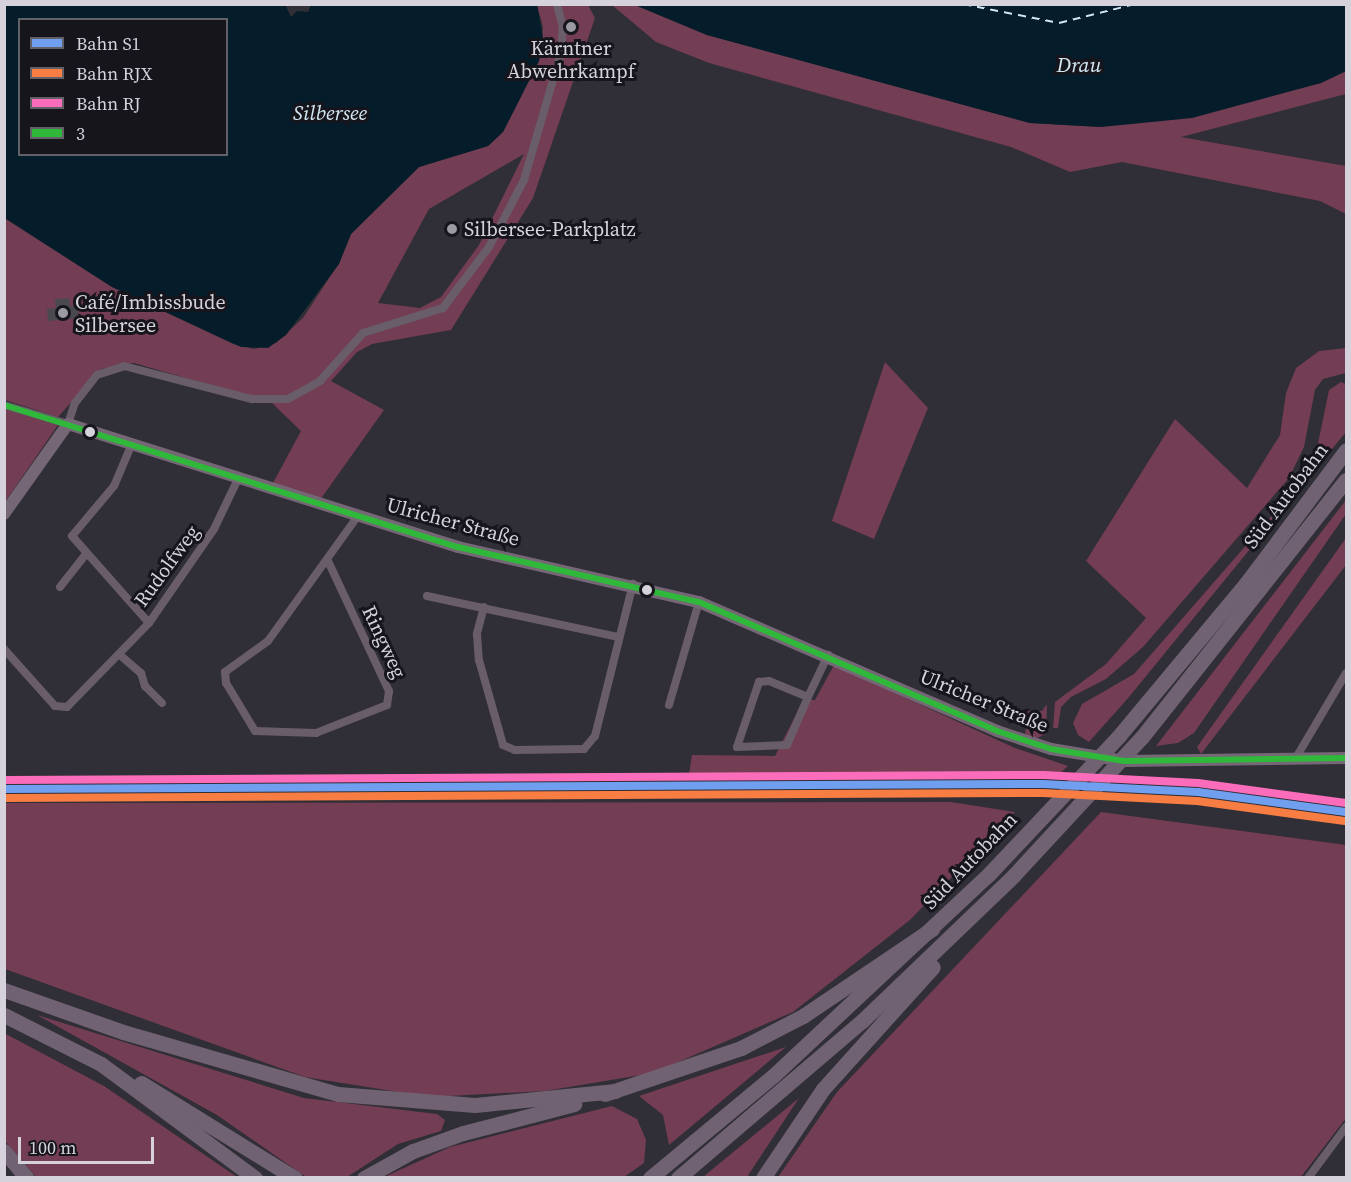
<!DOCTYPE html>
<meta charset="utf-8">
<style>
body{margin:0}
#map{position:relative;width:1351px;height:1182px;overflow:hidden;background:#302e36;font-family:"Source Serif 4",serif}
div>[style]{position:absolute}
.green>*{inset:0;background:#733d53}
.water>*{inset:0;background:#051c2a}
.ferry>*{height:1.5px;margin-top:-0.75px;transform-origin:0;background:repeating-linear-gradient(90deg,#d4e7f4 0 8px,transparent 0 14px)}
.building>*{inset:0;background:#4a4950}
.street>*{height:8px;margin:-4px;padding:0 4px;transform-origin:4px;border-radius:4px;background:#695d6a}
.secondary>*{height:12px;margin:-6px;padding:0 6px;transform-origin:6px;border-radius:6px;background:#766777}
.highway>*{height:15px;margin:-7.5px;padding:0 7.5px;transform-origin:7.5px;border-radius:7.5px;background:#706272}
.highway-bridge>*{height:15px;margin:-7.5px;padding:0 7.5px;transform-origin:7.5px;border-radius:7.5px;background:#706272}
.bus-1>*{height:6px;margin:-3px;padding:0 3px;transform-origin:3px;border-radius:3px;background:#2fb83a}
.rail-1>*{height:8px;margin:-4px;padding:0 4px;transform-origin:4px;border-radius:4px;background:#709ff0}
.rail-2>*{height:8px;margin:-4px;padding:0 4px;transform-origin:4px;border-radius:4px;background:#f77d43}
.rail-3>*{height:8px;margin:-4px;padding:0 4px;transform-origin:4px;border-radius:4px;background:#fb6dba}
.dots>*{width:16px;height:16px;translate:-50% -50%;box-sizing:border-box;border:3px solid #16151b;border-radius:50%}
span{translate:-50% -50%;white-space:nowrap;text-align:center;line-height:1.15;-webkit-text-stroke:6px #16151b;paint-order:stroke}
.poi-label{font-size:20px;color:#d5d2dc}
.left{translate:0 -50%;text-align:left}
.street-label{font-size:20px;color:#d5d2dc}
.water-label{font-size:21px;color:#d4e7f4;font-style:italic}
.frame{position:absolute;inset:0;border:6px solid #d5d2dc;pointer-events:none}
.legend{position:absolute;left:18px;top:18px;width:210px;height:138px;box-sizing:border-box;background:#16151b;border:2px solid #626168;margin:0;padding:8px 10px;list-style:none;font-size:18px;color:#d5d2dc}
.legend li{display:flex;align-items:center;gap:12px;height:30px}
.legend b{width:30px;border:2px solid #626168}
.scale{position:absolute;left:18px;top:1137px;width:136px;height:27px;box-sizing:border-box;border:3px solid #d5d2dc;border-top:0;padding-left:8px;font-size:18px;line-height:21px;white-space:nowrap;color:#d5d2dc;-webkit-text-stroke:4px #16151b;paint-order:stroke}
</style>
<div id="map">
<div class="green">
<div style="clip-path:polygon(evenodd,537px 5px,588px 5px,595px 18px,533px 198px,451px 330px,372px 344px,357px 352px,331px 381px,384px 410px,320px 500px,273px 483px,301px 431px,272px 403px,134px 363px,101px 369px,58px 417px,5px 400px,4px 218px,112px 287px,233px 344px,254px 349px,276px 343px,303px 318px,339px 263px,351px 234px,419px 167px,488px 146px,503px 132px,539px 61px,543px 27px,537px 5px,524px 154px,479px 245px,441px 297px,420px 308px,378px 303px,429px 209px,524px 154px)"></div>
<div style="clip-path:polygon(612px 5px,635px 5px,707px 35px,1030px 123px,1101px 127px,1321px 83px,1346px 71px,1346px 94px,1181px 137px,1346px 166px,1346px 214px,1320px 201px,1122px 162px,1070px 172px,1011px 147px,709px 63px,656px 42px)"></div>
<div style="clip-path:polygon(1346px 348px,1346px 373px,1323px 379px,1315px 390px,1304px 447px,1289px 478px,1143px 647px,1106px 679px,1071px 697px,1061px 707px,1058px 728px,1053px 728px,1055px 702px,1106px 664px,1146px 618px,1086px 561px,1175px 419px,1247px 488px,1280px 435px,1286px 393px,1296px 368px,1319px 351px)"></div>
<div style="clip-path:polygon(885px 362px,928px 408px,874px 539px,832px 521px)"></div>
<div style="clip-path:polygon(1341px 382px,1346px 384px,1346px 432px,1129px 697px,1089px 742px,1078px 735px,1073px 723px,1082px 704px,1134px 674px,1295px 489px,1316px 453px,1329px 390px)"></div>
<div style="clip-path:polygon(5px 409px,58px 425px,5px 502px)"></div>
<div style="clip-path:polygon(1346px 500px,1346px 514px,1194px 733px,1178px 743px,1156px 746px)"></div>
<div style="clip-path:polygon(1346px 538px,1346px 565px,1201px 754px,1197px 747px)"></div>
<div style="clip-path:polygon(834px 665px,1015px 748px,1068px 766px,1057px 776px,689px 774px,692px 755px,775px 756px,804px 699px,815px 700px)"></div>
<div style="clip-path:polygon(1047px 704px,1046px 734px,1035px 739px,1025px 736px,1028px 711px,1042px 711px)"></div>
<div style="clip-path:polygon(951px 802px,1015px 812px,910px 920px,793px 1012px,653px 1073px,545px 1091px,429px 1097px,305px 1077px,5px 969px,4px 803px)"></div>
<div style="clip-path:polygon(1101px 812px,1346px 845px,1346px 1118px,1301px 1177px,778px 1177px,837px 1092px)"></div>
<div style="clip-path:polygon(37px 1015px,304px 1098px,437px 1114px,445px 1120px,441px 1131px,398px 1144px,347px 1177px,306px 1177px,217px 1115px)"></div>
<div style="clip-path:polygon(4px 1033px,104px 1086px,237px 1177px,36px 1177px,5px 1141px)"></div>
<div style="clip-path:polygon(786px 1047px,669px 1145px,663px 1115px,639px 1096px)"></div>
<div style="clip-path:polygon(799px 1098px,747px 1177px,703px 1177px)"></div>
<div style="clip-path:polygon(612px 1106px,637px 1119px,646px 1140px,644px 1163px,624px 1177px,382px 1178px,450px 1147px)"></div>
</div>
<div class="water">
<div style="clip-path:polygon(evenodd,285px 4px,291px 17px,297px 11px,308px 12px,311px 5px,537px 5px,543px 37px,539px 61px,503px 132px,488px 146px,419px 167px,351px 234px,339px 264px,286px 335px,268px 348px,241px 347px,112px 287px,5px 218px,5px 5px,285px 4px,20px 20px,226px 20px,226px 154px,20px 154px,20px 20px)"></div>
<div style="clip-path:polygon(635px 5px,1346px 5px,1346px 71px,1321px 83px,1192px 118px,1101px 127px,1030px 123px,707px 35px)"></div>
</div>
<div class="ferry">
<div style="left:963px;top:4px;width:98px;rotate:11.2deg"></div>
<div style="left:1059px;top:23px;width:78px;rotate:-14deg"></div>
</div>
<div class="building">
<div style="clip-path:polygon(69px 298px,70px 306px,77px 305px,79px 318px,48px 321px,47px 309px,56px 308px,55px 299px)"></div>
</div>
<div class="street">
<div style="left:4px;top:405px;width:67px;rotate:16.5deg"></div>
<div style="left:68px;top:424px;width:22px;rotate:-72deg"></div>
<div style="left:75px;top:403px;width:36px;rotate:-52deg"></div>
<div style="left:97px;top:375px;width:28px;rotate:-18deg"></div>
<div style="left:124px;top:366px;width:132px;rotate:14.5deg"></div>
<div style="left:252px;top:399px;width:36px"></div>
<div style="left:288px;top:399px;width:37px;rotate:-29deg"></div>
<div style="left:320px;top:381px;width:64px;rotate:-48.1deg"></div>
<div style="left:363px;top:333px;width:84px;rotate:-17.4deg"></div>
<div style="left:443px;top:308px;width:76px;rotate:-53deg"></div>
<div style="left:489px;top:247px;width:76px;rotate:-62.4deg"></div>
<div style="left:524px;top:180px;width:132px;rotate:-73.8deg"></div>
<div style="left:561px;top:53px;width:26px;rotate:-86deg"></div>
<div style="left:563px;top:27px;width:24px;rotate:-105deg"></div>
<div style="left:131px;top:446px;width:43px;rotate:113deg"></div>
<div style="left:114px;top:486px;width:65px;rotate:130deg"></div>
<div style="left:72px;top:536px;width:116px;rotate:48.5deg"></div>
<div style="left:149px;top:623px;width:114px;rotate:-55.3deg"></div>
<div style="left:214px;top:529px;width:53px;rotate:-64.4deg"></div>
<div style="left:328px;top:561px;width:144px;rotate:64.9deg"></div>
<div style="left:389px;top:691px;width:14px;rotate:98deg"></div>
<div style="left:387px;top:705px;width:76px;rotate:158.5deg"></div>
<div style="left:316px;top:733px;width:61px;rotate:-178.1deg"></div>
<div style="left:255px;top:731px;width:56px;rotate:-121.1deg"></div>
<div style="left:226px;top:683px;width:11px;rotate:-95deg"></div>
<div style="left:225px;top:672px;width:53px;rotate:-35.8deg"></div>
<div style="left:268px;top:641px;width:153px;rotate:-54.3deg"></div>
<div style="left:60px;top:587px;width:42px;rotate:-51.8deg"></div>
<div style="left:427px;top:596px;width:195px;rotate:12.1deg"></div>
<div style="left:484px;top:607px;width:28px;rotate:105deg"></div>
<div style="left:477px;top:634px;width:26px;rotate:86deg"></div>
<div style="left:479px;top:660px;width:88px;rotate:74.2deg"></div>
<div style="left:503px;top:745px;width:13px;rotate:23deg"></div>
<div style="left:515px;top:750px;width:69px;rotate:-0.8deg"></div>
<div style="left:584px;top:749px;width:17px;rotate:-50deg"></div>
<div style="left:595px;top:736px;width:157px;rotate:-76deg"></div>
<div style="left:4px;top:649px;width:76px;rotate:48.2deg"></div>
<div style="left:55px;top:706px;width:12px;rotate:5deg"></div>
<div style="left:67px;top:707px;width:117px;rotate:-45.7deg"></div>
<div style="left:120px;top:655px;width:28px;rotate:41deg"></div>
<div style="left:141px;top:673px;width:14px;rotate:73deg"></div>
<div style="left:145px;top:686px;width:24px;rotate:45deg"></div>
<div style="left:808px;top:697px;width:52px;rotate:113.6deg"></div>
<div style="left:787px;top:745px;width:50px;rotate:177.7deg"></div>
<div style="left:737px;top:747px;width:69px;rotate:-71.3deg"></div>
<div style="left:759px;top:682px;width:10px;rotate:-6deg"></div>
<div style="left:769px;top:681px;width:42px;rotate:22.3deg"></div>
<div style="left:808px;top:697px;width:47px;rotate:-64.5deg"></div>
<div style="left:669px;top:705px;width:107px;rotate:-73.8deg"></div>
<div style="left:1297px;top:756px;width:96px;rotate:-59.4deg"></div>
<div style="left:1308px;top:1178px;width:64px;rotate:-53.3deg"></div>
</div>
<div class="secondary">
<div style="left:4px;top:514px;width:110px;rotate:-54.6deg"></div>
<div style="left:68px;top:424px;width:409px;rotate:17.5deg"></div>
<div style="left:458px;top:547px;width:247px;rotate:12.9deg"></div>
<div style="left:699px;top:602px;width:325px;rotate:23.4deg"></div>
<div style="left:997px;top:731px;width:57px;rotate:18.4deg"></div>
<div style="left:1051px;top:749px;width:74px;rotate:9.3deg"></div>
<div style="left:1124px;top:761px;width:222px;rotate:-0.8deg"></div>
</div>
<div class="highway">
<div style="left:1118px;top:737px;width:202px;rotate:-50.2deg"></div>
<div style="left:1247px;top:582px;width:165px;rotate:-53.1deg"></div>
<div style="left:1142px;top:737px;width:328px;rotate:-51.6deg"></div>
<div style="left:4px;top:990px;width:126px;rotate:19.4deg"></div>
<div style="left:123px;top:1032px;width:224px;rotate:16.1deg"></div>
<div style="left:338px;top:1094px;width:137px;rotate:4.6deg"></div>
<div style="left:475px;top:1105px;width:141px;rotate:-5.7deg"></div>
<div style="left:4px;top:1015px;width:109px;rotate:26.8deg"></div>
<div style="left:101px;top:1064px;width:192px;rotate:36.5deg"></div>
<div style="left:141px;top:1083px;width:181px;rotate:31.7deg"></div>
<div style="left:605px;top:1094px;width:144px;rotate:-18.7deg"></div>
<div style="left:741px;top:1048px;width:70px;rotate:-27.3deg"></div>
<div style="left:803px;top:1016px;width:156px;rotate:-34deg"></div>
<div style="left:4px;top:1151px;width:35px;rotate:50deg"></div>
<div style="left:364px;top:1178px;width:56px;rotate:-28.9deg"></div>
<div style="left:413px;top:1151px;width:53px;rotate:-19.8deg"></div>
<div style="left:463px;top:1133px;width:115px;rotate:-14.6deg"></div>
<div style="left:650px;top:1178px;width:160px;rotate:-39.7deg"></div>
<div style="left:773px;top:1076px;width:294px;rotate:-43.1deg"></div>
<div style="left:678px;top:1178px;width:242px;rotate:-40.5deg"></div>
<div style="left:862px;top:1021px;width:211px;rotate:-43.8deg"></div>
<div style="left:763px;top:1178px;width:107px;rotate:-56deg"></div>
<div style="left:823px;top:1089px;width:164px;rotate:-48deg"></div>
</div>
<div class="highway-bridge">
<div style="left:988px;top:875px;width:190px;rotate:-46.7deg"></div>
<div style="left:1014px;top:875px;width:188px;rotate:-47.2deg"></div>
</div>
<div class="bus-1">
<div style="left:4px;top:405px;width:476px;rotate:17.4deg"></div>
<div style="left:458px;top:547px;width:247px;rotate:12.9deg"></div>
<div style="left:699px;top:602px;width:325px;rotate:23.4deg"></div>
<div style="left:997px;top:731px;width:57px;rotate:18.4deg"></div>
<div style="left:1051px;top:749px;width:74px;rotate:9.3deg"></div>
<div style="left:1124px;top:761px;width:222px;rotate:-0.8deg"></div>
</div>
<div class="rail-1">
<div style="left:4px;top:789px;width:1039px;rotate:-0.28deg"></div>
<div style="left:1043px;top:784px;width:155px;rotate:3deg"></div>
<div style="left:1198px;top:792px;width:149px;rotate:7.7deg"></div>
</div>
<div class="rail-2">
<div style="left:4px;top:798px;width:1039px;rotate:-0.28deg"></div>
<div style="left:1043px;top:793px;width:154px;rotate:3deg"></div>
<div style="left:1197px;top:801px;width:149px;rotate:7.7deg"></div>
</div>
<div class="rail-3">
<div style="left:4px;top:780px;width:1039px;rotate:-0.28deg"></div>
<div style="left:1043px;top:775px;width:155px;rotate:3deg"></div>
<div style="left:1198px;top:783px;width:149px;rotate:7.7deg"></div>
</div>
<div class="dots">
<div style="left:571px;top:27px;background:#9b99a2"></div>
<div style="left:452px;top:229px;background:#9b99a2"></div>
<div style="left:63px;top:313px;background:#9b99a2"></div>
<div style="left:90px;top:432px;background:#d5d2dc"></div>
<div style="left:647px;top:590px;background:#d5d2dc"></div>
</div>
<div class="poi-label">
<span style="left:571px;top:60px">Kärntner<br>Abwehrkampf</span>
<span class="left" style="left:464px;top:229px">Silbersee-Parkplatz</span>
<span class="left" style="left:75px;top:314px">Café/Imbissbude<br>Silbersee</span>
</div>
<div class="street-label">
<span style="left:1286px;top:496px;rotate:-53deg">Süd Autobahn</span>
<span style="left:453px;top:522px;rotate:15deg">Ulricher Straße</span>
<span style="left:167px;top:566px;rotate:-54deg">Rudolfweg</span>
<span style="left:384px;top:642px;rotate:65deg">Ringweg</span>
<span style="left:984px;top:701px;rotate:22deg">Ulricher Straße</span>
<span style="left:970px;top:861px;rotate:-46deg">Süd Autobahn</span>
</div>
<div class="water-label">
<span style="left:1079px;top:65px">Drau</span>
<span style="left:330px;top:113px">Silbersee</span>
</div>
<div class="frame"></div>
<ul class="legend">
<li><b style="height:8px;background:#709ff0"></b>Bahn S1</li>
<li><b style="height:8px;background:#f77d43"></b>Bahn RJX</li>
<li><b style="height:8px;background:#fb6dba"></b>Bahn RJ</li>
<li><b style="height:8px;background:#2fb83a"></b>3</li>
</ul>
<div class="scale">100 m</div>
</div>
